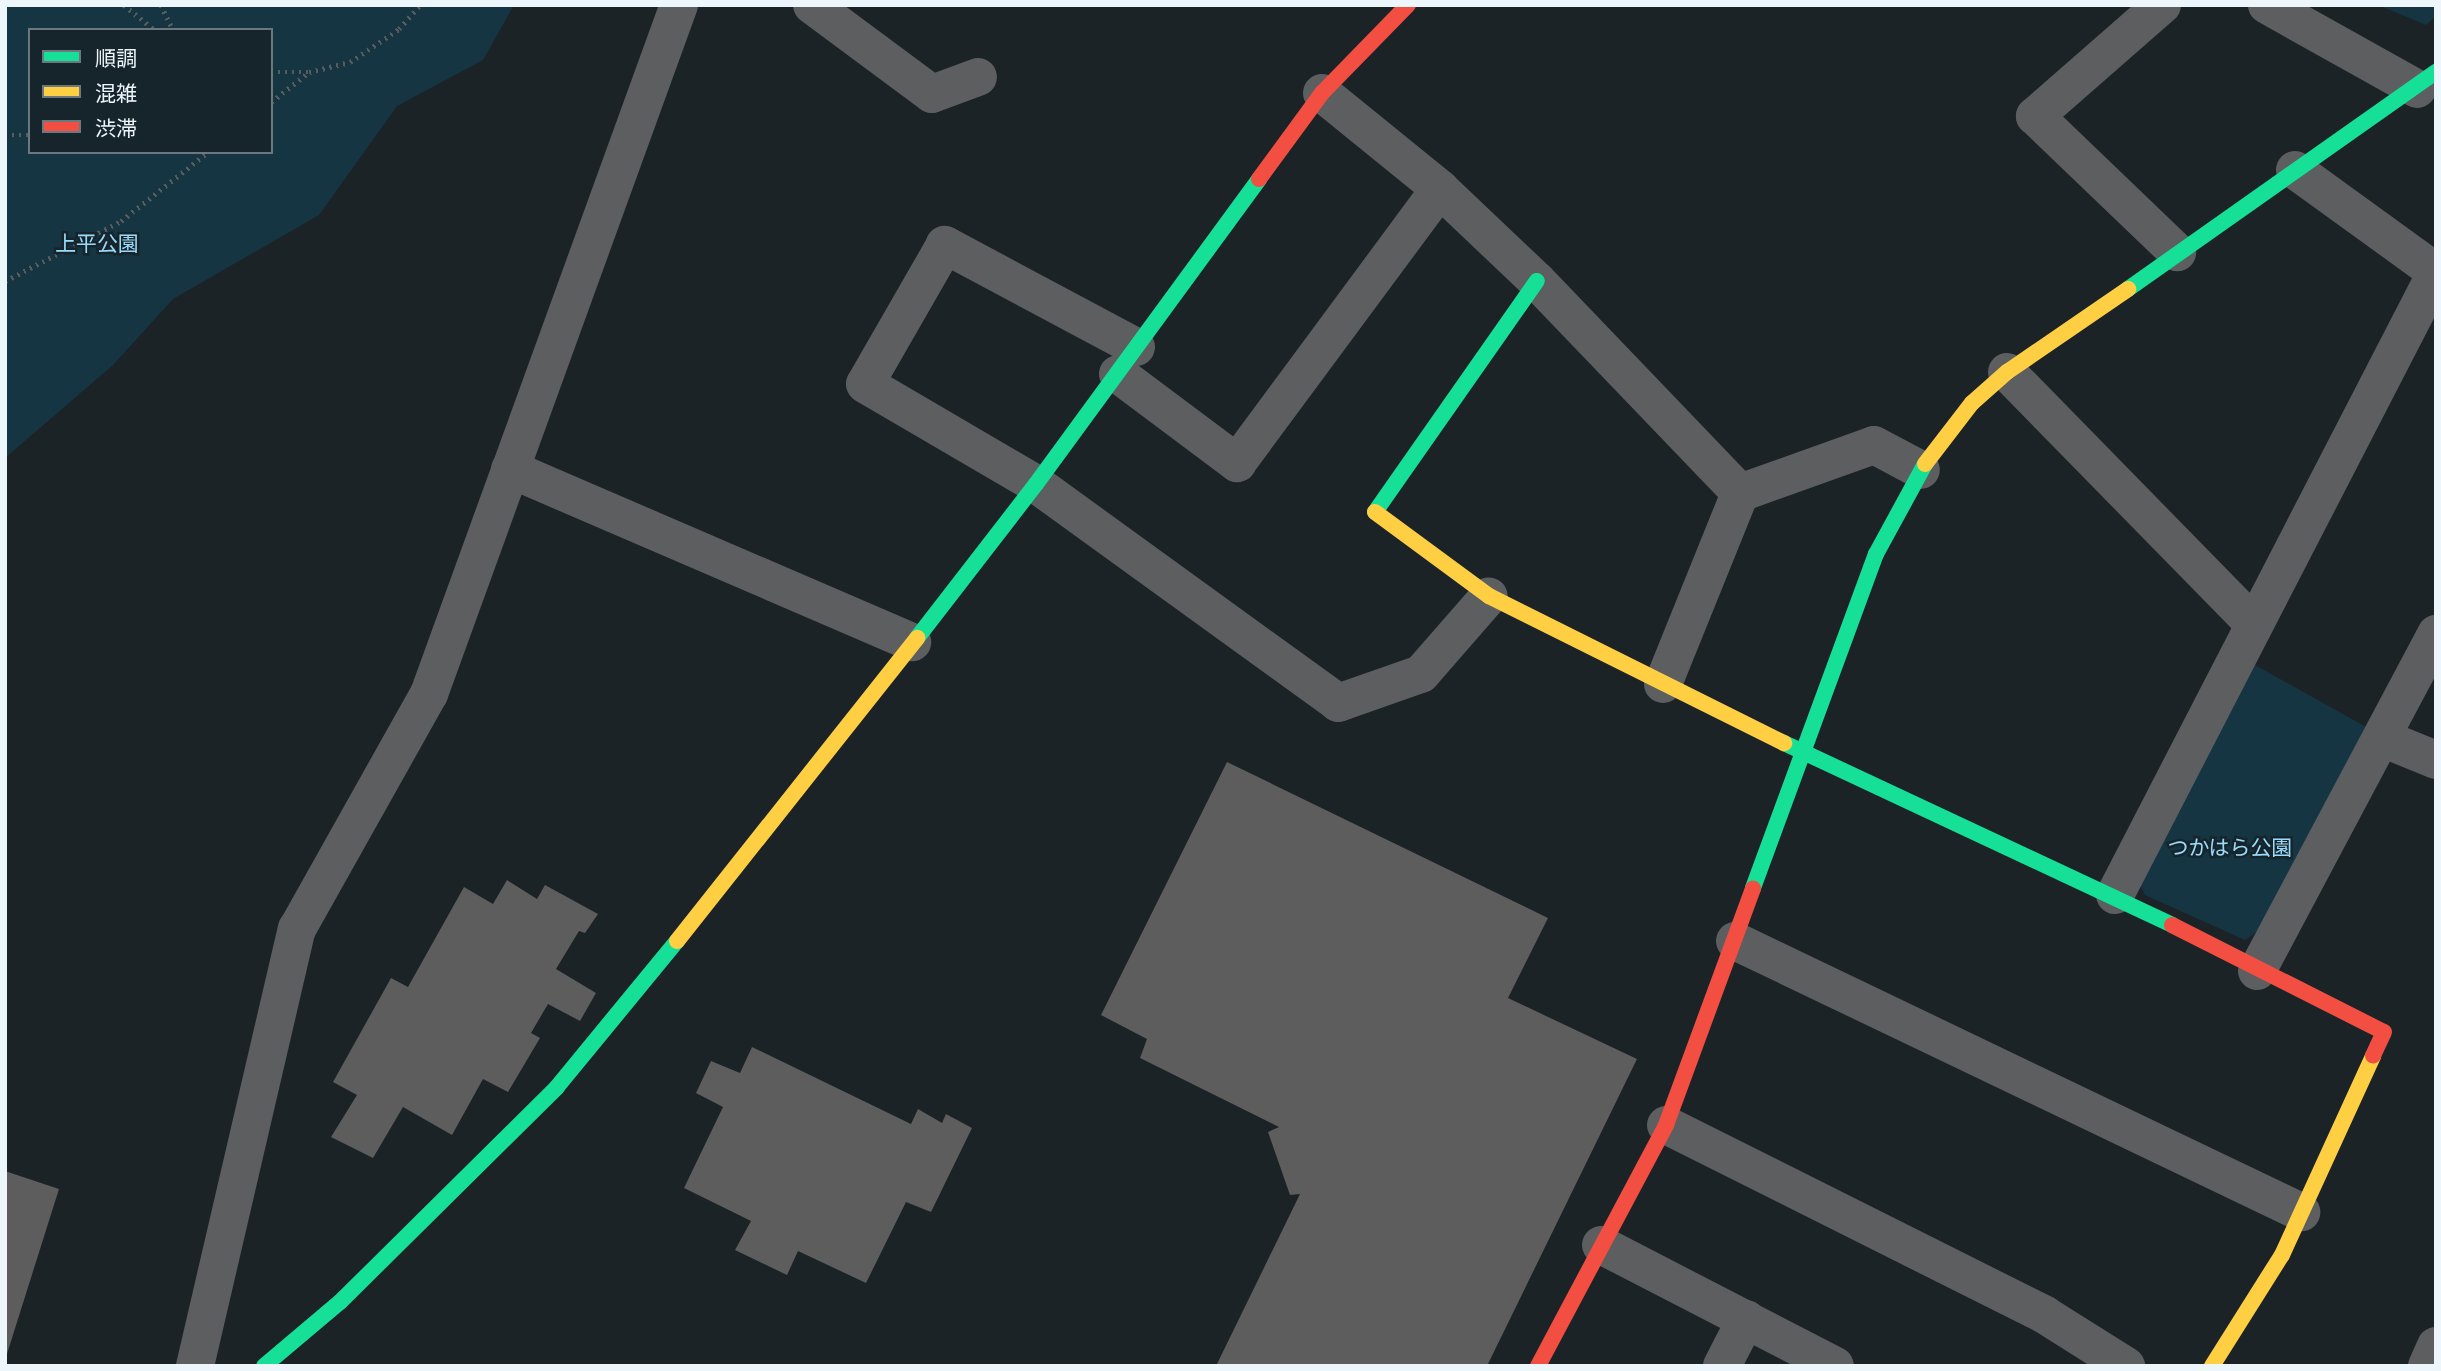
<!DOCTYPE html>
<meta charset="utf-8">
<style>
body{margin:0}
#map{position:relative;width:2441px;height:1371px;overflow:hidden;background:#1b2326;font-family:Roboto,"Noto Sans JP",sans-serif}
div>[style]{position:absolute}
.green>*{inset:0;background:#163543}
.building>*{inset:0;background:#5c5d5c}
.path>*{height:4.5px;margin-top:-2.25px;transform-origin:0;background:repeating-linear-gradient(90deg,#585c5d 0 2px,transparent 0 7px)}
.street>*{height:38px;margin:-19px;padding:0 19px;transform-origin:19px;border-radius:19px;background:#5c5e60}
.fast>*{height:16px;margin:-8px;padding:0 8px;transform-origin:8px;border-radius:8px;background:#16e098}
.slow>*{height:16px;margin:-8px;padding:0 8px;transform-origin:8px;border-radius:8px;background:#ffcf43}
.jam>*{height:16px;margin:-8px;padding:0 8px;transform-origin:8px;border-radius:8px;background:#f24e42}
span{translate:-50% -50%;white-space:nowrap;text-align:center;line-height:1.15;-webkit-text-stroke:5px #16242b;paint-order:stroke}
.park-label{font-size:21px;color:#9adbfb}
.frame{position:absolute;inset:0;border:7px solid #edf6fb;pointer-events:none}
.legend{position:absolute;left:28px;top:28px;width:245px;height:126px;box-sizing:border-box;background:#16242b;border:2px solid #6c787e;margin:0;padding:9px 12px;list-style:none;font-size:21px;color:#edf6fb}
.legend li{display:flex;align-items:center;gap:14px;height:35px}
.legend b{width:35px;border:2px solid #6c787e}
</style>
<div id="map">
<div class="green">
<div style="clip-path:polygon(evenodd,5px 5px,514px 5px,483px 60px,397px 106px,319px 215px,173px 299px,113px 365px,5px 458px,5px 5px,30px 30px,271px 30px,271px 152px,30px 152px,30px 30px)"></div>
<div style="clip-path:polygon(2378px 5px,2436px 5px,2436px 16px,2426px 25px)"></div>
<div style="clip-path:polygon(2255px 665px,2368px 728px,2265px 926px,2245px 940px,2145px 895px,2137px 878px)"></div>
</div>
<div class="building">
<div style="clip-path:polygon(1227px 762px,1548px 918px,1508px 998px,1637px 1059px,1487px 1366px,1216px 1366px,1300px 1194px,1290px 1195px,1268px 1132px,1279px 1127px,1140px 1058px,1147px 1039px,1101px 1015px)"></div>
<div style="clip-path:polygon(507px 880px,537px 899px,545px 885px,598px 914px,585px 933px,579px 931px,556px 969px,596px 993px,580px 1021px,548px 1004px,531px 1033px,540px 1038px,508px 1092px,483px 1079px,452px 1135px,403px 1107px,373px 1158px,331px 1137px,357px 1095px,333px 1082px,391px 978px,408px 987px,464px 887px,493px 904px)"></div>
<div style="clip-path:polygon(752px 1047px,911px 1124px,918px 1109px,942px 1123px,946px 1114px,972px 1128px,931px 1212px,906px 1202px,866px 1283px,798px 1251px,787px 1275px,735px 1250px,751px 1221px,684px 1188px,723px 1107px,696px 1093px,711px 1061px,740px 1073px)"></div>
<div style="clip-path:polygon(5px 1171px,59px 1189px,6px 1357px,5px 1357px)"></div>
</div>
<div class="path">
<div style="left:124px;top:5px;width:40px;rotate:39deg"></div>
<div style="left:161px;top:5px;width:28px;rotate:64deg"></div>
<div style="left:271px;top:72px;width:37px"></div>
<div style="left:271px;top:102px;width:48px;rotate:-38.3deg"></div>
<div style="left:309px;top:72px;width:42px;rotate:-13.7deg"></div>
<div style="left:350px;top:62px;width:59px;rotate:-34deg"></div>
<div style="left:399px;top:29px;width:32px;rotate:-49deg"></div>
<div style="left:5px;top:135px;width:25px"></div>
<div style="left:5px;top:281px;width:131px;rotate:-27.3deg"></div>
<div style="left:121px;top:221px;width:111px;rotate:-38.4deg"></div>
</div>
<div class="street">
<div style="left:812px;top:5px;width:149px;rotate:36.6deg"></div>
<div style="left:932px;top:94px;width:49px;rotate:-20.3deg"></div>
<div style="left:2162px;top:5px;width:169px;rotate:138.8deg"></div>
<div style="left:2035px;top:116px;width:197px;rotate:43.8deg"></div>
<div style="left:2267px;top:5px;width:172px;rotate:29.2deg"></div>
<div style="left:1322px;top:93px;width:152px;rotate:39.1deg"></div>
<div style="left:1440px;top:189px;width:134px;rotate:43.5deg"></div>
<div style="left:1537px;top:281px;width:294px;rotate:46.2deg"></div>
<div style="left:2295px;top:170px;width:174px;rotate:35.9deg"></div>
<div style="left:1136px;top:347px;width:217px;rotate:-151.9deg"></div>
<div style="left:945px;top:245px;width:160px;rotate:119.9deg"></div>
<div style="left:865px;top:384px;width:198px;rotate:30.3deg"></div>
<div style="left:1036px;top:484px;width:373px;rotate:35.9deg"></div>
<div style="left:1338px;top:703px;width:88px;rotate:-19.3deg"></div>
<div style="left:1421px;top:674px;width:103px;rotate:-48.9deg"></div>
<div style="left:2007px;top:372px;width:351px;rotate:45.6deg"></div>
<div style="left:1118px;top:374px;width:149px;rotate:36.8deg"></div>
<div style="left:1237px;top:463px;width:341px;rotate:-53.5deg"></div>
<div style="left:510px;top:469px;width:438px;rotate:23.3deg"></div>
<div style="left:1663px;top:684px;width:206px;rotate:-68deg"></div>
<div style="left:1740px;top:493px;width:142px;rotate:-19.7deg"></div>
<div style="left:1874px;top:445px;width:53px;rotate:28deg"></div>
<div style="left:2382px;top:738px;width:58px;rotate:22.2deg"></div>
<div style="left:2115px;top:895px;width:700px;rotate:-62.7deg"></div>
<div style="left:1735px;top:941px;width:628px;rotate:25.59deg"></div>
<div style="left:2257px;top:971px;width:382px;rotate:-62deg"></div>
<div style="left:1666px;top:1125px;width:424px;rotate:26.6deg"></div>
<div style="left:2045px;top:1315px;width:96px;rotate:32.2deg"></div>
<div style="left:1601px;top:1245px;width:263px;rotate:27.3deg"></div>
<div style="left:195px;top:1366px;width:449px;rotate:-76.9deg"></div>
<div style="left:297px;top:929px;width:270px;rotate:-60.7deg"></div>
<div style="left:429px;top:694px;width:733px;rotate:-70.06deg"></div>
<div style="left:1722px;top:1366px;width:53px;rotate:-62.9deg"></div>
<div style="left:2427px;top:1366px;width:22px;rotate:-66deg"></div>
</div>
<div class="fast">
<div style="left:2128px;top:289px;width:377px;rotate:-35.2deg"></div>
<div style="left:1375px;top:512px;width:282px;rotate:-55deg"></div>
<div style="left:917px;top:638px;width:195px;rotate:-52.3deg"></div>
<div style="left:1036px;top:484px;width:378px;rotate:-53.8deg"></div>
<div style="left:1784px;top:743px;width:429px;rotate:25.1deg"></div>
<div style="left:1753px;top:888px;width:356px;rotate:-69.8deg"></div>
<div style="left:1876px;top:554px;width:102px;rotate:-61.4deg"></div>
<div style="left:264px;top:1366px;width:99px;rotate:-40.1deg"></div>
<div style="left:340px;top:1302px;width:305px;rotate:-44.7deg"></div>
<div style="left:557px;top:1087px;width:189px;rotate:-50.6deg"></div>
</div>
<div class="slow">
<div style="left:1925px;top:464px;width:77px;rotate:-52.4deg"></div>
<div style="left:1972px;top:403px;width:47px;rotate:-41.5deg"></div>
<div style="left:2007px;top:372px;width:147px;rotate:-34.4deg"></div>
<div style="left:1375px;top:512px;width:142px;rotate:36.4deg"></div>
<div style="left:1489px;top:596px;width:330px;rotate:26.5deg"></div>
<div style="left:677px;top:941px;width:387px;rotate:-51.6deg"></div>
<div style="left:2212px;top:1366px;width:131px;rotate:-57.8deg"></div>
<div style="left:2282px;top:1255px;width:219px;rotate:-65.4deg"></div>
</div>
<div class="jam">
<div style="left:1259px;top:179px;width:107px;rotate:-53.8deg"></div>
<div style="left:1322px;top:93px;width:123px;rotate:-45.7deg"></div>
<div style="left:2172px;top:925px;width:237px;rotate:26.8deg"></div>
<div style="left:2384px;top:1032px;width:26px;rotate:115deg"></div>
<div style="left:1538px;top:1366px;width:273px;rotate:-62deg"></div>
<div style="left:1666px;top:1125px;width:252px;rotate:-69.8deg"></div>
</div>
<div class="park-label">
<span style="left:97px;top:244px">上平公園</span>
<span style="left:2230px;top:848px">つかはら公園</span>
</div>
<div class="frame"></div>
<ul class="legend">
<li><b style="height:9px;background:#16e098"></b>順調</li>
<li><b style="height:9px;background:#ffcf43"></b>混雑</li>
<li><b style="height:9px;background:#f24e42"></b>渋滞</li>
</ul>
</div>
